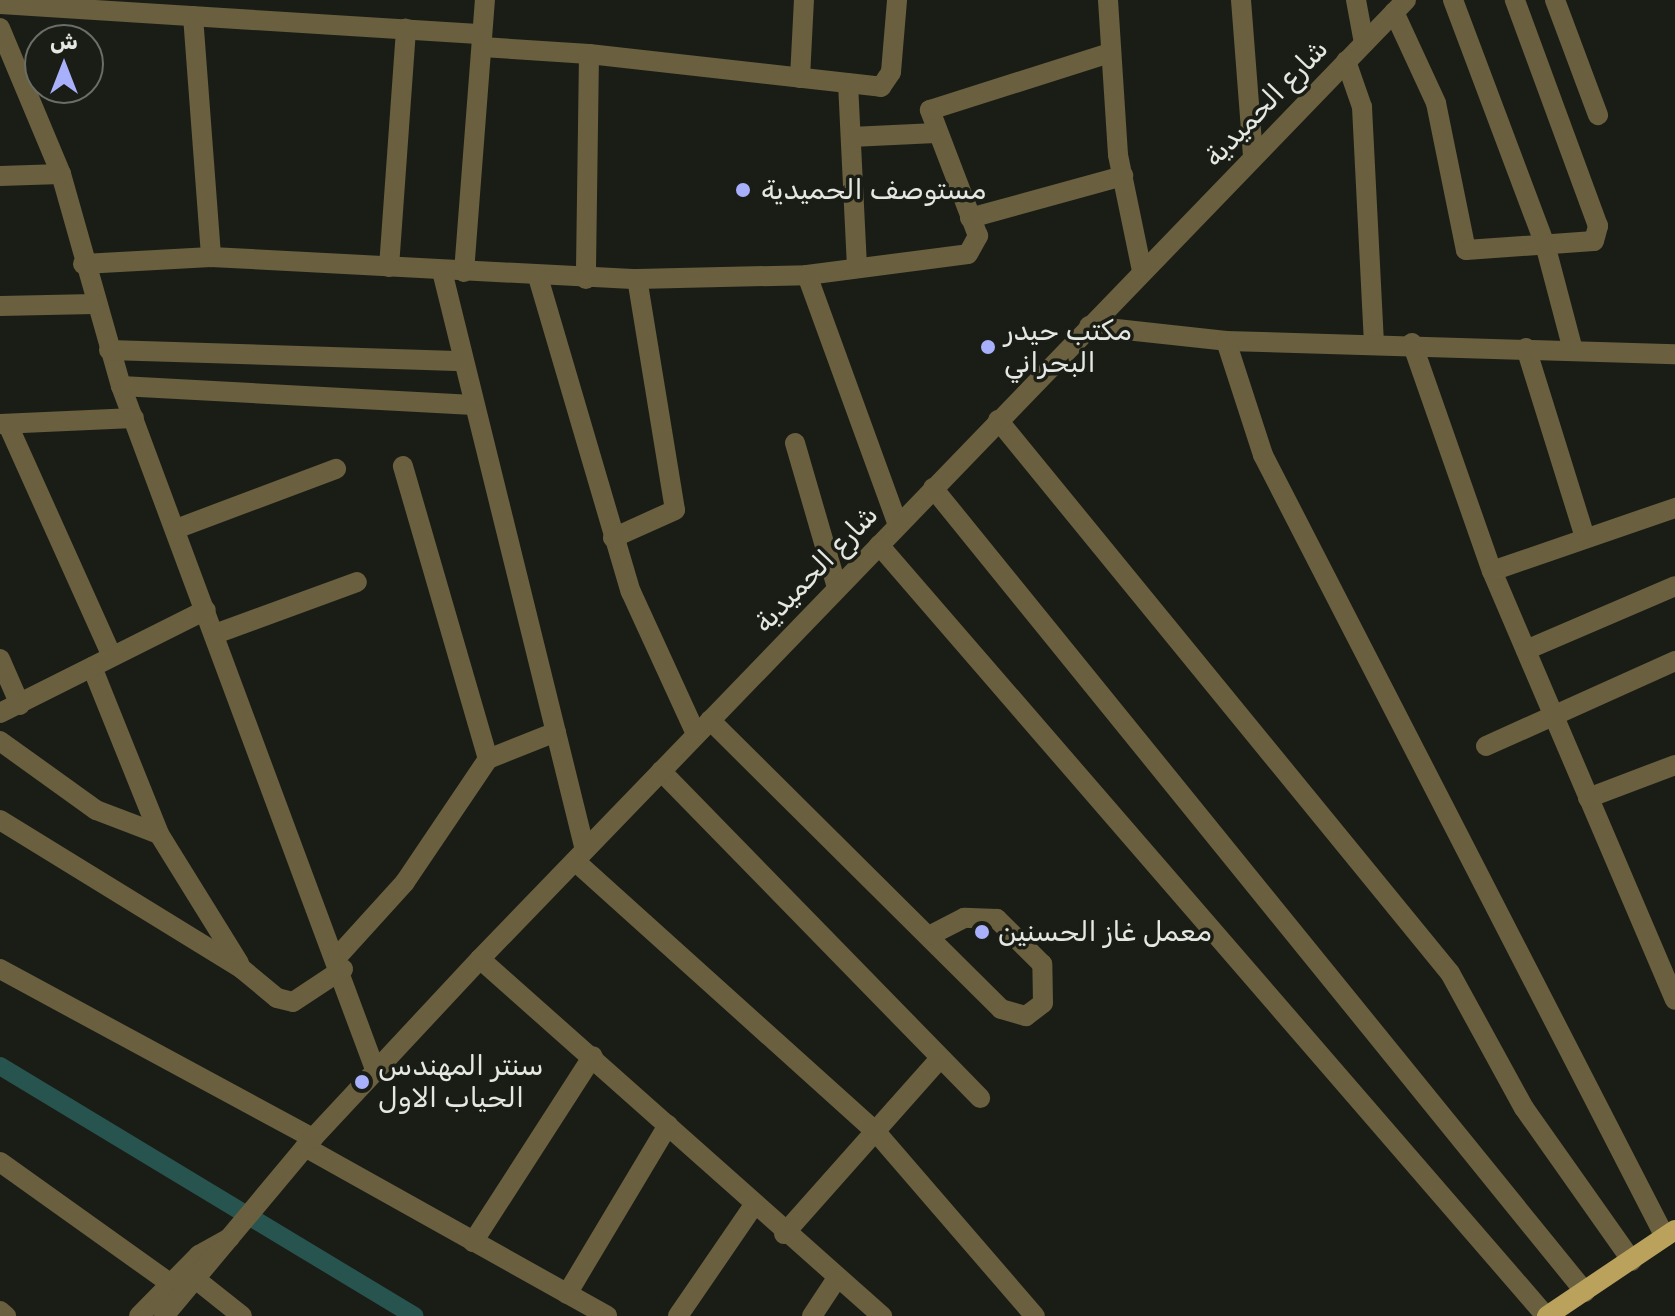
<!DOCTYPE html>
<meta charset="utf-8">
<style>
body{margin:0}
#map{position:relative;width:1675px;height:1316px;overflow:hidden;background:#1a1d15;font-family:Rubik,Vazirmatn,sans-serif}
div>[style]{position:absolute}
.canal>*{height:18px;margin:-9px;padding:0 9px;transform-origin:9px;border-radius:9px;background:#28544f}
.minor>*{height:20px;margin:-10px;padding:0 10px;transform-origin:10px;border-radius:10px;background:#6a5f3f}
.major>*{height:20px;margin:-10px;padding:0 10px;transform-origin:10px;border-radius:10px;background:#baa25d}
.dots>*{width:22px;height:22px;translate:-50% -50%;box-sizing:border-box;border:4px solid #1a1d15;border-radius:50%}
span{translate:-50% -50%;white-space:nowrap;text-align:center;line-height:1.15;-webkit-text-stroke:7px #1a1d15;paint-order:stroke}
.street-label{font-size:28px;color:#e5e7e2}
.poi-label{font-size:28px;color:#e5e7e2}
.left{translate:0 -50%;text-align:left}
.north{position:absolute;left:24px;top:24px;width:80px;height:80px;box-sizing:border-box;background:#1a1d15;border:2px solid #6b6e67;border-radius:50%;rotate:0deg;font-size:22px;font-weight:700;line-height:32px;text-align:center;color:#e5e7e2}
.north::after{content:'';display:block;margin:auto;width:28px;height:36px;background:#a8b0fc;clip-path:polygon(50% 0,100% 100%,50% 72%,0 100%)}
</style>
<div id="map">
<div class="canal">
<div style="left:0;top:1066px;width:484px;rotate:31.1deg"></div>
</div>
<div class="minor">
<div style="left:1108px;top:0;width:155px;rotate:86.3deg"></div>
<div style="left:1118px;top:155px;width:118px;rotate:78.3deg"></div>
<div style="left:1241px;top:0;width:155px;rotate:85.6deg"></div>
<div style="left:1356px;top:0;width:44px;rotate:79.5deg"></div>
<div style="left:1453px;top:0;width:265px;rotate:69.4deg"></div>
<div style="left:1546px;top:248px;width:106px;rotate:75.2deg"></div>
<div style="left:1555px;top:0;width:123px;rotate:69.5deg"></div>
<div style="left:0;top:4px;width:483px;rotate:3.6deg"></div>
<div style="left:1394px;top:12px;width:100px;rotate:65.2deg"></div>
<div style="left:1436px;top:103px;width:150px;rotate:78.5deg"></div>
<div style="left:1466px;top:250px;width:128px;rotate:-4deg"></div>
<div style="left:1594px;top:241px;width:16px;rotate:-75deg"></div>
<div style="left:1598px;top:226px;width:241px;rotate:-110.2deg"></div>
<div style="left:193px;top:16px;width:242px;rotate:85.7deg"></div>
<div style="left:0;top:28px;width:158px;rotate:67.3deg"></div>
<div style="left:61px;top:174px;width:220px;rotate:74.2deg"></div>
<div style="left:121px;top:386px;width:732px;rotate:69.61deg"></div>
<div style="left:482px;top:47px;width:107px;rotate:3.7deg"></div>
<div style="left:589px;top:54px;width:225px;rotate:90.8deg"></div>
<div style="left:589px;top:54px;width:294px;rotate:6.4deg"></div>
<div style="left:881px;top:87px;width:18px;rotate:-56deg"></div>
<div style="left:891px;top:72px;width:72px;rotate:-85.2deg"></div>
<div style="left:1346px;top:61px;width:49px;rotate:70.8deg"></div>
<div style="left:1362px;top:107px;width:236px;rotate:87.1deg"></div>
<div style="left:800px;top:78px;width:78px;rotate:-87.1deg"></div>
<div style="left:848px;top:83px;width:185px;rotate:87.2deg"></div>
<div style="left:851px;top:137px;width:85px;rotate:-2.7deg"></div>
<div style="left:0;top:176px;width:61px;rotate:-1.9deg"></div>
<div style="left:970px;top:218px;width:159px;rotate:-15.4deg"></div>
<div style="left:83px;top:264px;width:128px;rotate:-3.1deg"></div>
<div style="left:211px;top:257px;width:427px;rotate:3deg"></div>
<div style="left:637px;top:279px;width:170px;rotate:-1.3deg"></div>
<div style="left:807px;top:275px;width:162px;rotate:-7.4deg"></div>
<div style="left:968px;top:254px;width:21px;rotate:-61deg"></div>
<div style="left:978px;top:236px;width:135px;rotate:-110.9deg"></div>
<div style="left:930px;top:110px;width:186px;rotate:-17.6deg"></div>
<div style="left:389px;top:267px;width:239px;rotate:-85.9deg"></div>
<div style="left:442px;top:271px;width:596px;rotate:76.13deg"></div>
<div style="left:464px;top:272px;width:273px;rotate:-85.6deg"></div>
<div style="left:807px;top:275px;width:266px;rotate:70deg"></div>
<div style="left:538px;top:277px;width:328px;rotate:73.6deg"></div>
<div style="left:631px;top:592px;width:156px;rotate:65.4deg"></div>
<div style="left:0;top:306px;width:94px;rotate:-1.2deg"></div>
<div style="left:1089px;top:326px;width:138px;rotate:6.2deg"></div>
<div style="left:1226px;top:341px;width:449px;rotate:1.7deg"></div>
<div style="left:1226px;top:341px;width:120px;rotate:72deg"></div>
<div style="left:1263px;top:455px;width:879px;rotate:62.79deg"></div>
<div style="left:1412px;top:343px;width:242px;rotate:70.7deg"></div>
<div style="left:1492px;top:571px;width:466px;rotate:66.9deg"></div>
<div style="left:1526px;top:348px;width:198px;rotate:72.7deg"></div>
<div style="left:109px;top:350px;width:355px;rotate:1.8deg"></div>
<div style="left:121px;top:386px;width:353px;rotate:3.1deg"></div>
<div style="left:998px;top:420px;width:714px;rotate:50.74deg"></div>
<div style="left:1450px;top:973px;width:154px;rotate:61.3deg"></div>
<div style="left:1524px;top:1108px;width:187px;rotate:54.8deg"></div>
<div style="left:0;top:424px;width:134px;rotate:-2.6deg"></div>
<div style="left:8px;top:425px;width:253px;rotate:65.8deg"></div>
<div style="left:795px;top:443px;width:151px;rotate:73.8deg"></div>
<div style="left:933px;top:488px;width:1035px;rotate:50.96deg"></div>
<div style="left:176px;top:529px;width:171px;rotate:-20.6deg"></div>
<div style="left:613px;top:538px;width:68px;rotate:-24.3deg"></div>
<div style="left:675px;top:510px;width:234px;rotate:-99.3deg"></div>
<div style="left:879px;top:545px;width:1019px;rotate:49.14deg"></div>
<div style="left:1492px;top:571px;width:194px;rotate:-19deg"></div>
<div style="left:215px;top:634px;width:151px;rotate:-20.1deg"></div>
<div style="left:1526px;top:650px;width:162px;rotate:-23.2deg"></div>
<div style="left:0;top:659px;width:50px;rotate:66.5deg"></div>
<div style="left:92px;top:667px;width:180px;rotate:68.1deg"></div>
<div style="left:159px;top:834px;width:152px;rotate:58.2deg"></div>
<div style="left:0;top:713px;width:230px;rotate:-26.6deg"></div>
<div style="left:710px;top:720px;width:410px;rotate:44.8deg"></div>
<div style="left:1001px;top:1009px;width:26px;rotate:16deg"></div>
<div style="left:1026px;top:1016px;width:21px;rotate:-37deg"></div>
<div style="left:1043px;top:1003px;width:39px;rotate:-91deg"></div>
<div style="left:1042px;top:964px;width:64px;rotate:-135deg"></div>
<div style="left:997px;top:919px;width:33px;rotate:-178deg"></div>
<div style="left:964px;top:918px;width:37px;rotate:153deg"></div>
<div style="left:0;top:741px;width:118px;rotate:35.7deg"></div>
<div style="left:96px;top:810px;width:67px;rotate:20.9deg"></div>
<div style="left:1486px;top:746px;width:207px;rotate:-24.2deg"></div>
<div style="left:488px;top:759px;width:73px;rotate:-21.7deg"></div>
<div style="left:661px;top:771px;width:457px;rotate:45.7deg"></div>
<div style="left:1588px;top:798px;width:93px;rotate:-20.8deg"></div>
<div style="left:0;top:820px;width:284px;rotate:31.6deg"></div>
<div style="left:242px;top:969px;width:45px;rotate:39.6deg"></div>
<div style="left:277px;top:998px;width:16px;rotate:14deg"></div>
<div style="left:293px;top:1002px;width:60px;rotate:-33.4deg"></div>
<div style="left:575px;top:861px;width:405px;rotate:42deg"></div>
<div style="left:876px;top:1132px;width:243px;rotate:49.2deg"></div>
<div style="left:338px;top:956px;width:100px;rotate:-47.8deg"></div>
<div style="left:405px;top:882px;width:148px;rotate:-56deg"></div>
<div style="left:488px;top:759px;width:305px;rotate:-106.2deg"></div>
<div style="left:480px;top:959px;width:538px;rotate:41.61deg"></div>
<div style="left:0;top:969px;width:356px;rotate:28.4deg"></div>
<div style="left:305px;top:1147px;width:346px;rotate:29.2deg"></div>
<div style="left:0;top:1162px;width:210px;rotate:35.5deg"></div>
<div style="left:784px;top:1234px;width:235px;rotate:-48.4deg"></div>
<div style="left:473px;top:1242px;width:221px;rotate:-57.2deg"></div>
<div style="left:198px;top:1281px;width:56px;rotate:38.5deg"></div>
<div style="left:567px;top:1294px;width:197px;rotate:-59.1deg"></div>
<div style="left:0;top:1311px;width:8px;rotate:40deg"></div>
<div style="left:139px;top:1316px;width:86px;rotate:-45.5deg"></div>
<div style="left:199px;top:1255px;width:35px;rotate:-29deg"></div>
<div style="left:164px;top:1316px;width:232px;rotate:-50.1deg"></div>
<div style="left:313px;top:1138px;width:245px;rotate:-47deg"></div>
<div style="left:480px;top:959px;width:1333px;rotate:-46deg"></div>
<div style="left:678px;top:1316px;width:135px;rotate:-55.6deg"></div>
<div style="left:812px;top:1316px;width:42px;rotate:-56.7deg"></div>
</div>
<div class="major">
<div style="left:1547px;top:1316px;width:154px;rotate:-33.9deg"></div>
</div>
<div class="dots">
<div style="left:743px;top:190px;background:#a8b0fc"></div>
<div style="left:988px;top:347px;background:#a8b0fc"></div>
<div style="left:982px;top:932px;background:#a8b0fc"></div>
<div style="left:362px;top:1082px;background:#a8b0fc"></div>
</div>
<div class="street-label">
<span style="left:1266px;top:103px;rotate:-46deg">شارع الحميدية</span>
<span style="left:816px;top:569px;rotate:-46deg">شارع الحميدية</span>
</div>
<div class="poi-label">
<span class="left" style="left:761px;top:190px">مستوصف الحميدية</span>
<span class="left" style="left:1004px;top:347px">مكتب حيدر<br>البحراني</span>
<span class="left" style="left:998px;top:932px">معمل غاز الحسنين</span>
<span class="left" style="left:378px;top:1082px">سنتر المهندس<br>الحياب الاول</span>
</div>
<div class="north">ش</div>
</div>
